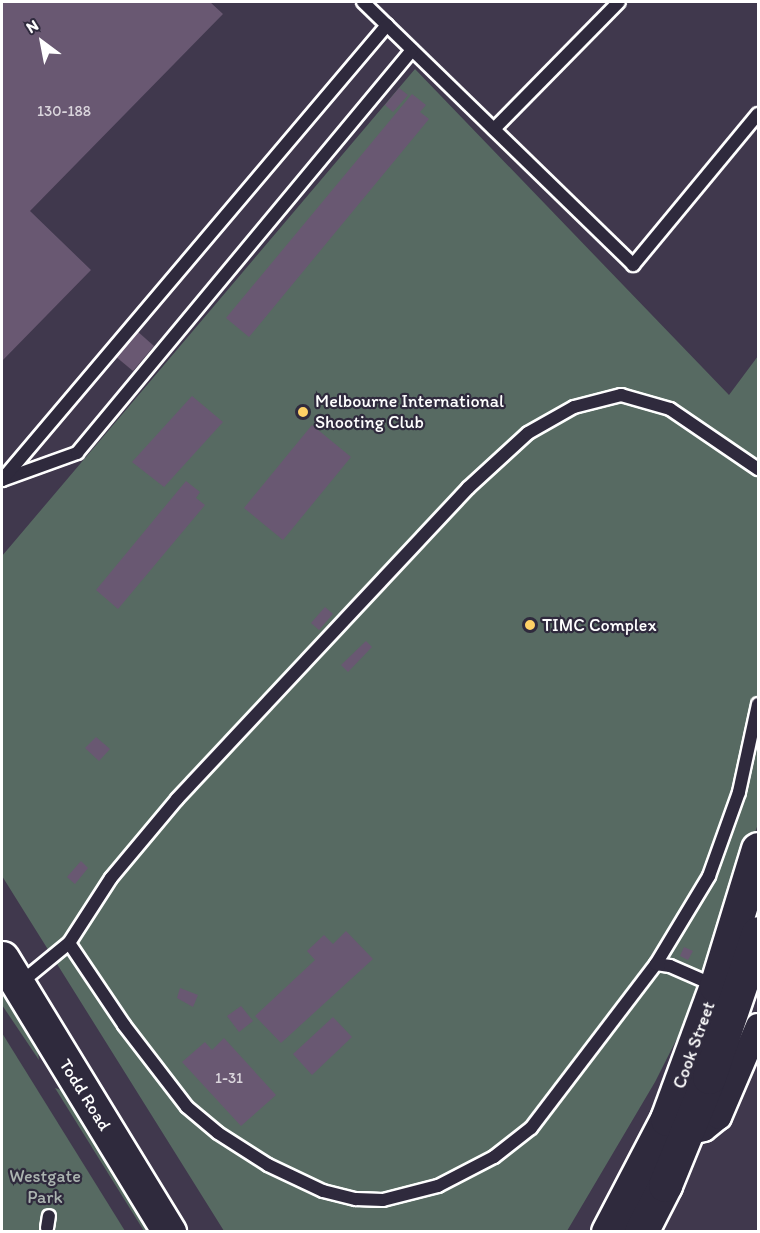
<!DOCTYPE html>
<style>
body{margin:0}
#map{position:relative;width:760px;height:1233px;overflow:hidden;background:#40384d;font-family:Itim,sans-serif}
div>[style]{position:absolute}
.green>*{inset:0;background:#576a62}
.building>*{inset:0;background:#695872}
.roads{filter:drop-shadow(2px 0 #fff) drop-shadow(-2px 0 #fff) drop-shadow(0 2px #fff) drop-shadow(0 -2px #fff)}
.lane>*{height:12px;margin:-6px;padding:0 6px;transform-origin:6px;border-radius:6px;background:#2f2a3d}
.street>*{height:24px;margin:-12px;padding:0 12px;transform-origin:12px;border-radius:12px;background:#2f2a3d}
.secondary>*{height:33px;margin:-16.5px;padding:0 16.5px;transform-origin:16.5px;border-radius:16.5px;background:#2f2a3d}
.primary>*{height:33px;margin:-16.5px;padding:0 16.5px;transform-origin:16.5px;border-radius:16.5px;background:#2f2a3d}
.dots>*{width:16px;height:16px;translate:-50% -50%;box-sizing:border-box;border:3px solid #2f2a3d;border-radius:50%}
span{translate:-50% -50%;white-space:nowrap;text-align:center;line-height:1.15;-webkit-text-stroke:4.5px #2f2a3d;paint-order:stroke}
.number-label{font-size:15px;color:#dad5dc}
.number-label span{-webkit-text-stroke-width:0}
.poi-label{font-size:18px;color:#fff}
.left{translate:0 -50%;text-align:left}
.street-label{font-size:18px;color:#fff}
.park-label{font-size:18px;color:#abb4b0}
.frame{position:absolute;inset:0;border:3px solid #fff;pointer-events:none}
.north{position:absolute;left:12px;top:12px;width:60px;height:60px;-webkit-text-stroke:4px #2f2a3d;paint-order:stroke;rotate:328deg;font-size:16px;font-weight:700;line-height:24px;text-align:center;color:#fff}
.north::after{content:'';display:block;margin:auto;width:21px;height:27px;background:#fff;clip-path:polygon(50% 0,100% 100%,50% 72%,0 100%)}
</style>
<div id="map">
<div class="green">
<div style="clip-path:polygon(415px 69px,729px 395px,758px 356px,758px 824px,696px 1001px,655px 1082px,567px 1231px,224px 1231px,2px 876px,2px 556px)"></div>
<div style="clip-path:polygon(2px 986px,36px 1042px,39px 1060px,2px 1005px)"></div>
<div style="clip-path:polygon(2px 1033px,125px 1231px,2px 1231px)"></div>
<div style="clip-path:polygon(55px 1088px,67px 1092px,154px 1231px,144px 1231px)"></div>
</div>
<div class="building">
<div style="clip-path:polygon(2px 2px,210px 2px,223px 14px,30px 211px,91px 270px,2px 361px)"></div>
<div style="clip-path:polygon(399px 88px,408px 95px,393px 112px,385px 105px)"></div>
<div style="clip-path:polygon(412px 94px,426px 105px,420px 112px,429px 119px,249px 337px,226px 318px)"></div>
<div style="clip-path:polygon(137px 331px,154px 346px,133px 371px,115px 356px)"></div>
<div style="clip-path:polygon(192px 396px,223px 422px,164px 487px,132px 462px)"></div>
<div style="clip-path:polygon(312px 425px,351px 457px,283px 540px,244px 508px)"></div>
<div style="clip-path:polygon(186px 481px,200px 492px,196px 498px,205px 505px,118px 609px,96px 590px)"></div>
<div style="clip-path:polygon(325px 607px,333px 614px,319px 630px,311px 623px)"></div>
<div style="clip-path:polygon(366px 641px,372px 647px,348px 672px,341px 665px)"></div>
<div style="clip-path:polygon(96px 737px,110px 749px,99px 761px,85px 748px)"></div>
<div style="clip-path:polygon(81px 861px,88px 868px,75px 884px,67px 877px)"></div>
<div style="clip-path:polygon(346px 931px,373px 959px,281px 1043px,255px 1016px,315px 960px,307px 951px,324px 935px,333px 944px)"></div>
<div style="clip-path:polygon(684px 947px,693px 951px,688px 960px,680px 956px)"></div>
<div style="clip-path:polygon(180px 988px,198px 995px,193px 1007px,177px 998px)"></div>
<div style="clip-path:polygon(241px 1006px,253px 1021px,239px 1032px,227px 1016px)"></div>
<div style="clip-path:polygon(333px 1017px,352px 1037px,312px 1075px,293px 1054px)"></div>
<div style="clip-path:polygon(224px 1038px,276px 1095px,241px 1126px,182px 1062px,205px 1042px,212px 1050px)"></div>
</div>
<div class="roads">
<div class="lane">
<div style="left:363px;top:2px;width:377px;rotate:44.2deg"></div>
<div style="left:633px;top:265px;width:196px;rotate:-50.4deg"></div>
<div style="left:494px;top:129px;width:178px;rotate:-45.5deg"></div>
<div style="left:2px;top:480px;width:80px;rotate:-19.8deg"></div>
<div style="left:77px;top:453px;width:524px;rotate:-50.26deg"></div>
<div style="left:2px;top:480px;width:596px;rotate:-49.76deg"></div>
<div style="left:69px;top:943px;width:99px;rotate:56.1deg"></div>
<div style="left:124px;top:1025px;width:103px;rotate:52.5deg"></div>
<div style="left:187px;top:1107px;width:40px;rotate:40deg"></div>
<div style="left:218px;top:1133px;width:59px;rotate:32.6deg"></div>
<div style="left:268px;top:1165px;width:61px;rotate:25.3deg"></div>
<div style="left:323px;top:1191px;width:34px;rotate:14deg"></div>
<div style="left:356px;top:1199px;width:27px;rotate:2deg"></div>
<div style="left:383px;top:1200px;width:57px;rotate:-14.3deg"></div>
<div style="left:438px;top:1186px;width:63px;rotate:-27.4deg"></div>
<div style="left:494px;top:1157px;width:47px;rotate:-38.1deg"></div>
<div style="left:531px;top:1128px;width:206px;rotate:-52.7deg"></div>
<div style="left:656px;top:964px;width:103px;rotate:-58.9deg"></div>
<div style="left:709px;top:876px;width:89px;rotate:-70.3deg"></div>
<div style="left:739px;top:792px;width:90px;rotate:-77.8deg"></div>
<div style="left:656px;top:964px;width:14px;rotate:8deg"></div>
<div style="left:670px;top:966px;width:50px;rotate:23.5deg"></div>
<div style="left:19px;top:984px;width:65px;rotate:-39.4deg"></div>
<div style="left:69px;top:943px;width:77px;rotate:-57.1deg"></div>
<div style="left:111px;top:878px;width:103px;rotate:-50.1deg"></div>
<div style="left:177px;top:799px;width:426px;rotate:-46.9deg"></div>
<div style="left:468px;top:488px;width:81px;rotate:-42.5deg"></div>
<div style="left:528px;top:433px;width:53px;rotate:-29.5deg"></div>
<div style="left:574px;top:407px;width:49px;rotate:-14.3deg"></div>
<div style="left:621px;top:395px;width:51px;rotate:15.9deg"></div>
<div style="left:670px;top:409px;width:107px;rotate:34.3deg"></div>
<div style="left:47px;top:1228px;width:12px;rotate:-81deg"></div>
</div>
<div class="street">
<div style="left:687px;top:1133px;width:17px;rotate:-13deg"></div>
<div style="left:704px;top:1129px;width:19px;rotate:-39deg"></div>
<div style="left:719px;top:1117px;width:99px;rotate:-66.8deg"></div>
</div>
<div class="secondary">
<div style="left:2px;top:958px;width:321px;rotate:58.6deg"></div>
</div>
<div class="primary">
<div style="left:608px;top:1232px;width:127px;rotate:-62.4deg"></div>
<div style="left:667px;top:1119px;width:142px;rotate:-69.8deg"></div>
<div style="left:716px;top:986px;width:143px;rotate:-73deg"></div>
<div style="left:641px;top:1232px;width:53px;rotate:-62.9deg"></div>
<div style="left:665px;top:1185px;width:117px;rotate:-67.8deg"></div>
<div style="left:709px;top:1077px;width:152px;rotate:-71.2deg"></div>
</div>
</div>
<div class="dots">
<div style="left:303px;top:412px;background:#ffd166"></div>
<div style="left:530px;top:625px;background:#ffd166"></div>
</div>
<div class="number-label">
<span style="left:64px;top:112px">130-188</span>
<span style="left:229px;top:1079px">1-31</span>
</div>
<div class="poi-label">
<span class="left" style="left:315px;top:412px">Melbourne International<br>Shooting Club</span>
<span class="left" style="left:542px;top:625px">TIMC Complex</span>
</div>
<div class="street-label">
<span style="left:694px;top:1045px;rotate:-70deg">Cook Street</span>
<span style="left:85px;top:1095px;rotate:58deg">Todd Road</span>
</div>
<div class="park-label">
<span style="left:45px;top:1187px">Westgate<br>Park</span>
</div>
<div class="frame"></div>
<div class="north">N</div>
</div>
